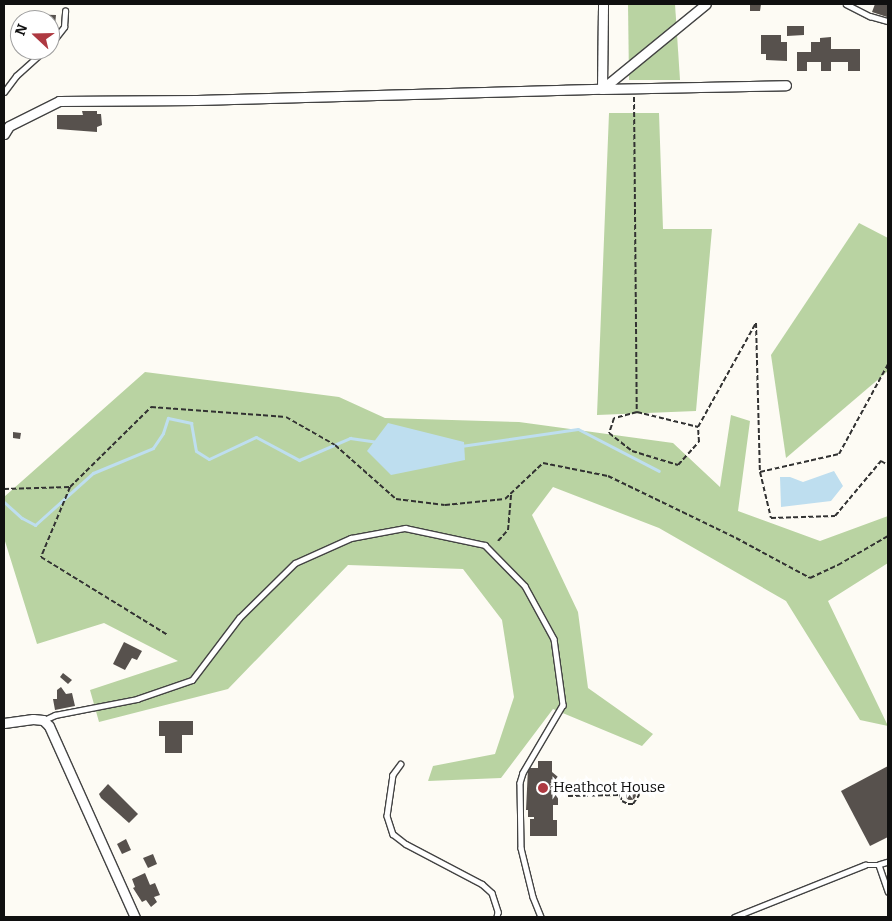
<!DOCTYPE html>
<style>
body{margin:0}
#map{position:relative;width:892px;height:921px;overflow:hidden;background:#fdfbf4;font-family:Bitter,serif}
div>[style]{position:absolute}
.forest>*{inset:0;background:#b9d3a2}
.water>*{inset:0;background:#bedeef}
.stream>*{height:3px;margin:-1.5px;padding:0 1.5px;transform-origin:1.5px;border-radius:1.5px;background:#bedeef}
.building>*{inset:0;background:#57514d}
.round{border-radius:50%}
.path>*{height:2px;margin-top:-1px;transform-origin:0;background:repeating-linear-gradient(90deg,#323232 0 5px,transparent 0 7.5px)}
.roads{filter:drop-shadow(1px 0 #434343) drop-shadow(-1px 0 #434343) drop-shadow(0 1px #434343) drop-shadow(0 -1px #434343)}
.lane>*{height:4.5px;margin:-2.25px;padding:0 2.25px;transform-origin:2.25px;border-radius:2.25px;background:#fff}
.street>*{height:9px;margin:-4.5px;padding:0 4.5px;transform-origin:4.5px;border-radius:4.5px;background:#fff}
.dots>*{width:14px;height:14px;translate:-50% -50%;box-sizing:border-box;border:2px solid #fff;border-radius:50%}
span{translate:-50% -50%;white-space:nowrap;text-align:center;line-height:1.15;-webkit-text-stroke:5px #fff;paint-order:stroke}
.poi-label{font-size:15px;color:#101010}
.left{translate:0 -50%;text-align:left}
.frame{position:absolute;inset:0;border:5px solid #101010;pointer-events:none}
.north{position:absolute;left:10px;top:10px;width:50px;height:50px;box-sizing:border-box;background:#fff;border:1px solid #9f9f9f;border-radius:50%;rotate:291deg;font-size:14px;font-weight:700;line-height:20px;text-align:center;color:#101010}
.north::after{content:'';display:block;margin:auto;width:18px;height:22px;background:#ae3941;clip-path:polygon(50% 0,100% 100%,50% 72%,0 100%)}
</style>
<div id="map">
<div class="forest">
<div style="clip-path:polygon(628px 4px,675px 4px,680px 80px,629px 80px)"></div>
<div style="clip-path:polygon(609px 113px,659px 113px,663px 229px,712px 229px,696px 411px,597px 415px)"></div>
<div style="clip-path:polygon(859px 223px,888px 238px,888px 371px,786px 458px,771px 355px)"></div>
<div style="clip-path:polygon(145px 372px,339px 397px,385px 418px,519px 422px,673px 443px,720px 487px,731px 415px,750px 421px,738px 511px,820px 541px,888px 516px,888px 563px,828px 601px,888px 726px,860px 720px,786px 601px,659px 528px,553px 487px,532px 515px,578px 612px,588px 688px,653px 734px,642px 746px,553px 709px,501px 778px,428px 781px,433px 766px,495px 754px,514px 697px,502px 620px,463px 569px,348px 565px,228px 689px,99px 722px,90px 690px,178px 661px,104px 623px,37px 644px,4px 538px,4px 497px)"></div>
</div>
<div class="water">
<div style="clip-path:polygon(388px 423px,464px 442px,465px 460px,391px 475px,367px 451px)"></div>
<div style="clip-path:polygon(834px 471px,843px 486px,831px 501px,781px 507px,780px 477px,790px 477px,803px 482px)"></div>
</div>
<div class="stream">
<div style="left:461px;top:446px;width:118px;rotate:-8.3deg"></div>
<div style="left:578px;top:429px;width:91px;rotate:27.4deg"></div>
<div style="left:4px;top:502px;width:24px;rotate:42deg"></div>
<div style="left:22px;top:518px;width:15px;rotate:28deg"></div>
<div style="left:35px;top:525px;width:78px;rotate:-41.9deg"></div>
<div style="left:93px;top:473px;width:65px;rotate:-22.6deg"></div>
<div style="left:153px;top:448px;width:18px;rotate:-56deg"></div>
<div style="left:163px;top:433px;width:16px;rotate:-72deg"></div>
<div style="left:168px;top:418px;width:24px;rotate:12deg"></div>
<div style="left:191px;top:423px;width:28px;rotate:80deg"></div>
<div style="left:196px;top:451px;width:15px;rotate:32deg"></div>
<div style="left:209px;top:459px;width:52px;rotate:-25.1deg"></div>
<div style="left:256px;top:437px;width:49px;rotate:28.1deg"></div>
<div style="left:299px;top:460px;width:56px;rotate:-23.3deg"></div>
<div style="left:350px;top:438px;width:28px;rotate:8deg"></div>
</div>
<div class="building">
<div style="clip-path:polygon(750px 4px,761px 4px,760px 11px,750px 11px)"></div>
<div style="clip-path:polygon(875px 4px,888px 4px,887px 17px,872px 12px)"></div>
<div style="clip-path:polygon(21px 14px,56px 15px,55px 25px,50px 25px,50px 20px,21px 20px)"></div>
<div style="clip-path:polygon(787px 26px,804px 26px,804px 35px,787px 36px)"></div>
<div style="clip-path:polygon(761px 35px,781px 35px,781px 42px,787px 42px,787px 61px,766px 60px,766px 54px,761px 54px)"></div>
<div style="clip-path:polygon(831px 37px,831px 49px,860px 49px,860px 71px,848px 71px,848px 62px,831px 62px,831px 71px,821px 71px,821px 62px,807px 62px,807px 71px,797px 71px,797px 52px,811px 52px,811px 42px,820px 42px,820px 38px)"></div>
<div style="clip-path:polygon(82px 111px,97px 111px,97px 114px,101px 114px,102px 125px,97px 127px,97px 132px,57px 129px,57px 115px,83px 115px)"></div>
<div style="clip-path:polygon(13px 432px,21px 433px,20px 439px,13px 438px)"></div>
<div style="clip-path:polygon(124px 642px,142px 651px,137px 660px,132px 658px,125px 670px,113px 664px)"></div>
<div style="clip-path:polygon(63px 673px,72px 680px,68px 684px,60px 677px)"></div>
<div style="clip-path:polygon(61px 687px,66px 694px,72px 693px,75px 706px,55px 710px,53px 699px,57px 699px,57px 690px)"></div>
<div style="clip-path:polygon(159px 721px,193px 721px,193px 735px,182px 735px,182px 753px,165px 753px,165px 736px,159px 736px)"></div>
<div style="clip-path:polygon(538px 761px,552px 761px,552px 772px,558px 777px,558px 805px,553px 805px,553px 820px,557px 820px,557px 836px,530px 836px,530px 819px,534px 819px,534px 817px,528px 817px,528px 810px,526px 810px,528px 768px,538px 768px)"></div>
<div style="clip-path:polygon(888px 766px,888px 837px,870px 846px,841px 791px)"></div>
<div style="clip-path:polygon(108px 784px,138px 814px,129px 823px,101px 798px,99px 794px)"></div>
<div class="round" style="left:624.5px;top:788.5px;width:11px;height:11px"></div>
<div style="clip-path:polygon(126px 839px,131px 850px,122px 854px,117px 844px)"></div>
<div style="clip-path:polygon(153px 854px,157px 864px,148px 868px,143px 858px)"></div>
<div style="clip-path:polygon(145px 873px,150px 885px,155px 883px,160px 895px,154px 897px,157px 902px,151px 907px,146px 900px,142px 902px,133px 888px,135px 887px,132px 879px)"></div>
</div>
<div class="path">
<div style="left:634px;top:97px;width:315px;rotate:89.5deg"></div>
<div style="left:637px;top:412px;width:63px;rotate:13.8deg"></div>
<div style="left:698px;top:427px;width:119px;rotate:-60.9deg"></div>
<div style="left:756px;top:323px;width:149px;rotate:88.5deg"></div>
<div style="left:760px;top:472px;width:81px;rotate:-12.8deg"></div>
<div style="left:839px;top:454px;width:102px;rotate:-61.4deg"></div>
<div style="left:637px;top:412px;width:24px;rotate:165deg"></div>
<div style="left:614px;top:418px;width:16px;rotate:108deg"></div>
<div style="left:609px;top:433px;width:29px;rotate:38deg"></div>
<div style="left:632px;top:451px;width:48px;rotate:16.9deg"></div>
<div style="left:678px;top:465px;width:31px;rotate:-48deg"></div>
<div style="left:699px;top:442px;width:15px;rotate:-94deg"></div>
<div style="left:760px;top:472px;width:47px;rotate:76.6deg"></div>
<div style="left:771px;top:518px;width:64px;rotate:-1.8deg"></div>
<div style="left:835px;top:516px;width:72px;rotate:-50.1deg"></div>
<div style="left:881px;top:461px;width:8px;rotate:30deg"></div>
<div style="left:70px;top:487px;width:76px;rotate:112.5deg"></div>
<div style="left:41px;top:557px;width:149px;rotate:31.6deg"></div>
<div style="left:4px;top:489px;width:66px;rotate:-1.7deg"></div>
<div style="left:70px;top:487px;width:114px;rotate:-44.6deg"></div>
<div style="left:151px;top:407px;width:135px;rotate:4.2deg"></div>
<div style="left:286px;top:417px;width:56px;rotate:29.7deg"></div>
<div style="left:335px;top:445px;width:81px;rotate:41.5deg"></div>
<div style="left:396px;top:499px;width:49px;rotate:7deg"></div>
<div style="left:445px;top:505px;width:60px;rotate:-5.7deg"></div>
<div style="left:505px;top:499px;width:52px;rotate:-43.5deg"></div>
<div style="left:543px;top:463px;width:66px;rotate:11.3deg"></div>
<div style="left:608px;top:476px;width:142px;rotate:25.8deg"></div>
<div style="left:736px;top:538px;width:84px;rotate:28.4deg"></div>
<div style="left:810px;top:578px;width:31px;rotate:-25deg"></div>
<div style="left:838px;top:565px;width:58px;rotate:-30.1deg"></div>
<div style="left:498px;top:541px;width:15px;rotate:-48deg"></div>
<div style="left:508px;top:530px;width:37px;rotate:-85deg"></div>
<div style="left:568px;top:796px;width:52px;rotate:-1.1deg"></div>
<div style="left:620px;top:795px;width:6px;rotate:72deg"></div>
<div style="left:622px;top:801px;width:7px;rotate:27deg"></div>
<div style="left:628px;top:804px;width:5px"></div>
<div style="left:633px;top:804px;width:11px;rotate:-56deg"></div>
<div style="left:639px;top:795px;width:9px;rotate:-111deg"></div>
<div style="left:636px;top:787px;width:9px;rotate:-167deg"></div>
<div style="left:627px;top:785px;width:4px;rotate:153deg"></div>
<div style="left:623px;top:787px;width:9px;rotate:111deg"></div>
</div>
<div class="roads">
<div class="lane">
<div style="left:846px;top:4px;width:27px;rotate:27deg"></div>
<div style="left:870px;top:16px;width:19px;rotate:16deg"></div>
<div style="left:50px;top:45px;width:23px;rotate:-52deg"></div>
<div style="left:64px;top:27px;width:16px;rotate:-86deg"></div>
<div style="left:4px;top:92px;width:20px;rotate:-53deg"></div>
<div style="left:16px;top:76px;width:39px;rotate:-42deg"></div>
<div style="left:44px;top:720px;width:12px;rotate:-24deg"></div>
<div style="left:55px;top:715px;width:84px;rotate:-11deg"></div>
<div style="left:137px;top:699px;width:58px;rotate:-19.1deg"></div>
<div style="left:192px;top:680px;width:78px;rotate:-52.8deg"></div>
<div style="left:239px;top:618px;width:78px;rotate:-44.5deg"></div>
<div style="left:295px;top:563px;width:61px;rotate:-24.1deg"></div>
<div style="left:351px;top:538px;width:55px;rotate:-10.5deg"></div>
<div style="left:405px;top:528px;width:82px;rotate:12deg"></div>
<div style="left:485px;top:545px;width:57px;rotate:45.7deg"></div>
<div style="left:525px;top:586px;width:60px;rotate:61.3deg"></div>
<div style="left:554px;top:639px;width:67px;rotate:82.2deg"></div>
<div style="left:563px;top:705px;width:79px;rotate:120.5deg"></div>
<div style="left:523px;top:773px;width:10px;rotate:107deg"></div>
<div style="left:520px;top:783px;width:65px;rotate:89.1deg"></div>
<div style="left:521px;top:848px;width:50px;rotate:76.2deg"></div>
<div style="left:533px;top:897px;width:22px;rotate:68deg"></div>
<div style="left:401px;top:764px;width:14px;rotate:126deg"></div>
<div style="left:393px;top:775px;width:41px;rotate:98.3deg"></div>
<div style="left:387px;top:816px;width:19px;rotate:72deg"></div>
<div style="left:393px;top:834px;width:16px;rotate:38deg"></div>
<div style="left:406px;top:844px;width:86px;rotate:27.8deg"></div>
<div style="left:482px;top:884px;width:13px;rotate:42deg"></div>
<div style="left:492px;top:893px;width:20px;rotate:72deg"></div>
<div style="left:498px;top:912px;width:5px;rotate:101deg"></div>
<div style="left:888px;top:862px;width:9px;rotate:162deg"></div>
<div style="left:879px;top:865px;width:28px;rotate:71deg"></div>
<div style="left:734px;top:917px;width:141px;rotate:-21.7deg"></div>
<div style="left:865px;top:865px;width:14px"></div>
</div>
<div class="street">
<div style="left:602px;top:89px;width:184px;rotate:-1.2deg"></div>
<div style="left:602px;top:89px;width:134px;rotate:-39.3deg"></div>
<div style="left:4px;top:134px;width:9px;rotate:-58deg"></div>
<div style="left:9px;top:126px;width:56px;rotate:-26.6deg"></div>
<div style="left:59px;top:101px;width:138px;rotate:-0.4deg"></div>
<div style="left:197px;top:100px;width:405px;rotate:-1.6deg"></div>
<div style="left:602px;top:89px;width:85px;rotate:-89.3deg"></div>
<div style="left:4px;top:723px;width:29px;rotate:-8deg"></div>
<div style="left:33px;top:719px;width:10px;rotate:6deg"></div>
<div style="left:43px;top:720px;width:8px;rotate:45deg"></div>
<div style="left:49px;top:726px;width:209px;rotate:65.8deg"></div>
</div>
</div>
<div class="dots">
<div style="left:543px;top:788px;background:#ae3941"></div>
</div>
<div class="poi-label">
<span class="left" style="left:553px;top:788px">Heathcot House</span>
</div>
<div class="frame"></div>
<div class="north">N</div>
</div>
